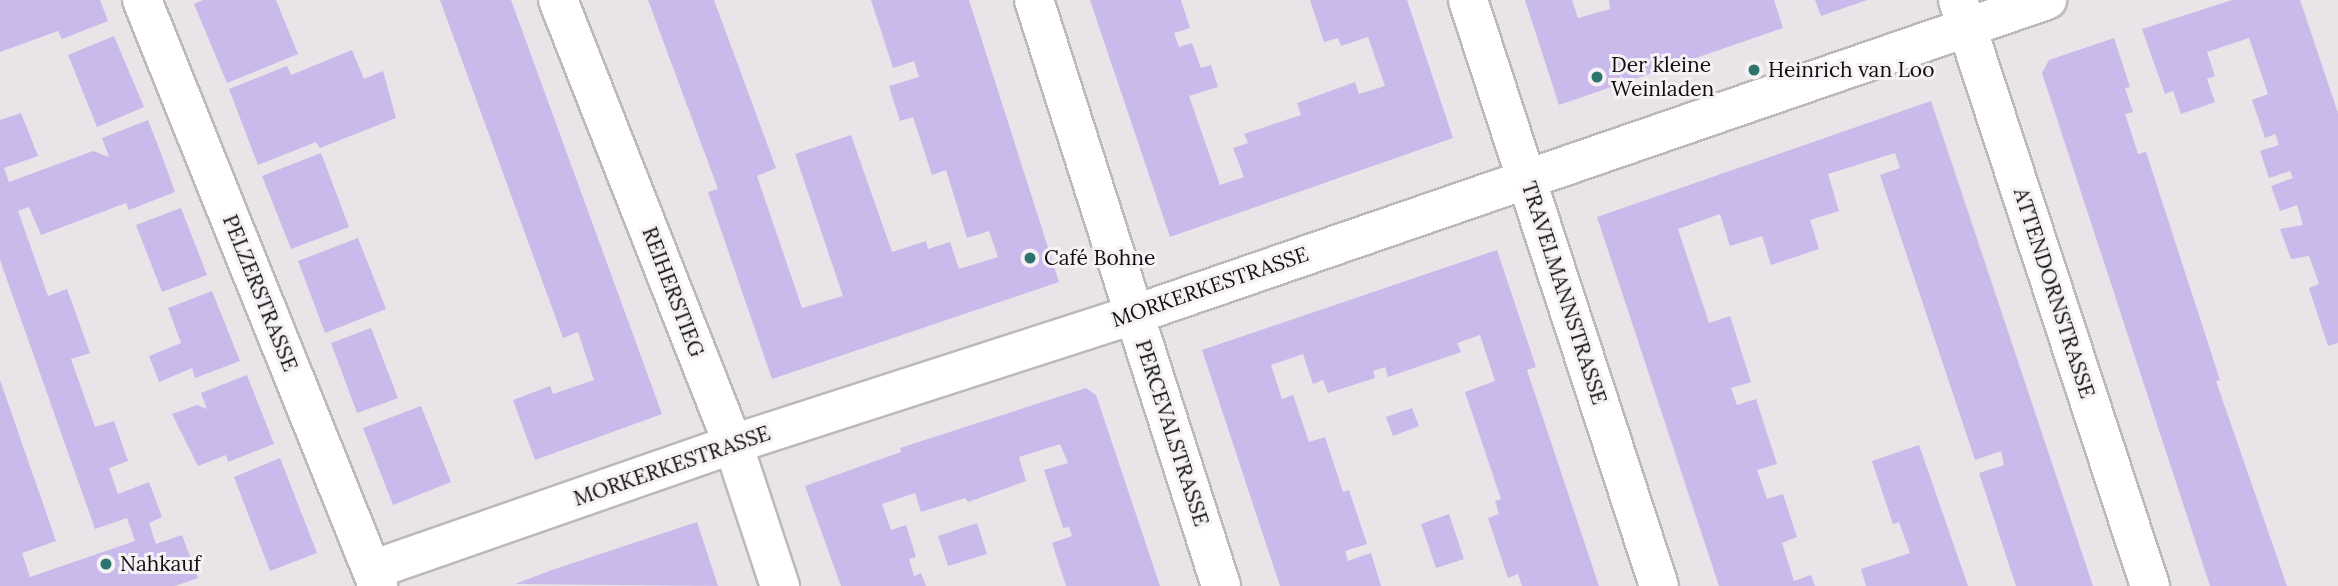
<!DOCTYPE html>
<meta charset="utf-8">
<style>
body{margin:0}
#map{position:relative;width:2338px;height:586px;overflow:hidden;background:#e8e4e8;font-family:Lora,serif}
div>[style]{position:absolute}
.building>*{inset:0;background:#cabaec}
.roads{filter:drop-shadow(2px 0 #bcb8bc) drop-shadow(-2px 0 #bcb8bc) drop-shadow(0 2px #bcb8bc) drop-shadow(0 -2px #bcb8bc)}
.street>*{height:38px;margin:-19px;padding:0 19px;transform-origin:19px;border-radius:19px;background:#fff}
.dots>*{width:19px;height:19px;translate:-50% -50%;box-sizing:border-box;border:4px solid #f5f1f5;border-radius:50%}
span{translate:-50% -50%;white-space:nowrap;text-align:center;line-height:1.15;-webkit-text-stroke:6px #f5f1f5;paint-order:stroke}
.poi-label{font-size:21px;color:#100e10}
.left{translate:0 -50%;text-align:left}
.street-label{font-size:21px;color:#100e10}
</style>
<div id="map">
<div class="building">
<div style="clip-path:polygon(0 0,100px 0,108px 21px,62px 39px,58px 31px,0 52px)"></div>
<div style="clip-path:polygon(203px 0,276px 0,298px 54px,227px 83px,194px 4px)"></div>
<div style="clip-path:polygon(440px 0,511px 0,662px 414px,535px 460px,513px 400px,550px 386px,553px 394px,594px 380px,578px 332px,563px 338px)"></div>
<div style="clip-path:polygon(648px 0,714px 0,776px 168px,757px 176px,802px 308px,843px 296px,795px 154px,851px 135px,892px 252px,926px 241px,928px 249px,950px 242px,959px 269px,998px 257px,989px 231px,967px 238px,946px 170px,932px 175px,913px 117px,900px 121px,889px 86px,919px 77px,914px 61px,893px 68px,871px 0,969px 0,1059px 282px,772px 379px,708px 192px,718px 189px)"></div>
<div style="clip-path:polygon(1090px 0,1181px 0,1190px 28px,1174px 33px,1179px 47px,1192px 43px,1201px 68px,1211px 65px,1218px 87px,1189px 96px,1220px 185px,1244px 177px,1233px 148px,1248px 143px,1244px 134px,1301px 115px,1297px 103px,1355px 82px,1359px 94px,1385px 86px,1368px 37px,1341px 46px,1338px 38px,1324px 42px,1310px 0,1407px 0,1453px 138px,1170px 237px)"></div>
<div style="clip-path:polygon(1525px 0,1572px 0,1578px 18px,1610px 9px,1609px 0,1774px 0,1783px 28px,1559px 105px)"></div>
<div style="clip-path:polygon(1815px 0,1867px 0,1821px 16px)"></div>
<div style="clip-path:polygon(2232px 0,2300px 0,2338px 113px,2338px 343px,2328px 346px,2309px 288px,2319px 284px,2309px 256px,2291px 259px,2280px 229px,2303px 225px,2297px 205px,2280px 211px,2271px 186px,2293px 178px,2290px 171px,2269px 178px,2260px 151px,2279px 145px,2275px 134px,2265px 138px,2252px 100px,2268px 94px,2249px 38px,2207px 52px,2215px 76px,2207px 79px,2215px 102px,2181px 114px,2173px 91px,2165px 94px,2142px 29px)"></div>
<div style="clip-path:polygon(114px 36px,144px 107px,97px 127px,68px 55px)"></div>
<div style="clip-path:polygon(2114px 38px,2130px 87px,2125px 88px,2133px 112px,2125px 114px,2132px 135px,2138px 154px,2146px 152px,2220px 380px,2216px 381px,2287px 586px,2210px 586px,2042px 73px,2049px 60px)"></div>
<div style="clip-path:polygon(352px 50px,364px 79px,383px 71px,396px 118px,320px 148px,316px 142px,258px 165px,229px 89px,287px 66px,291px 75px)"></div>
<div style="clip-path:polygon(1931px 101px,2093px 586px,2016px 586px,1979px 473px,2004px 465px,2001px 451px,1975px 460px,1880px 175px,1900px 168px,1895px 153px,1828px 174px,1839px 211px,1810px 220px,1819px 249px,1771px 265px,1762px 236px,1730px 246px,1720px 214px,1678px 229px,1709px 323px,1730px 316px,1751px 382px,1731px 388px,1737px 405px,1756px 399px,1777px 464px,1757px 470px,1767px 499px,1783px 494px,1797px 537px,1782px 543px,1794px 581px,1811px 575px,1815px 586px,1719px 586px,1597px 217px)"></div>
<div style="clip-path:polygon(21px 113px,38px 156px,4px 168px,9px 182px,93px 151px,109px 157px,102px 138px,148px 120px,162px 156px,175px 192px,129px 210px,126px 203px,41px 235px,29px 207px,18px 211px,48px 296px,67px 289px,90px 353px,71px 359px,95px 427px,114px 421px,128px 461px,109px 468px,118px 494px,149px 482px,162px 517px,149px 523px,156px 544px,182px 535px,198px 578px,175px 586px,0 586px,0 380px,56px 541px,22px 553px,30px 577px,135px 541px,127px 518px,95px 529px,0 260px,0 120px)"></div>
<div style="clip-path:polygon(321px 153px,349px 227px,291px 249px,262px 176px)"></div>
<div style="clip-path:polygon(181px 208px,207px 275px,162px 292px,136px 225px)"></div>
<div style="clip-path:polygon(358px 238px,386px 309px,325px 333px,298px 261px)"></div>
<div style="clip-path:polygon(1497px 250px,1536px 367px,1527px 370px,1599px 586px,1522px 586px,1518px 574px,1508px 578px,1488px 518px,1499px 514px,1495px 501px,1501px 499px,1465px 392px,1495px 381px,1480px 335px,1457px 343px,1461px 352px,1388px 377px,1385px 367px,1373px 371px,1375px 378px,1328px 393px,1323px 380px,1313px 384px,1303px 354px,1271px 365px,1282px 399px,1293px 395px,1309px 442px,1325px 437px,1343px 492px,1349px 490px,1367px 544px,1345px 551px,1348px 561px,1371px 553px,1381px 586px,1280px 586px,1202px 350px)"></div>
<div style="clip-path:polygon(212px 291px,240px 361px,195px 378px,192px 368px,159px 382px,149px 356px,181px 343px,168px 308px)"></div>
<div style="clip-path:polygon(371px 328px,398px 398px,357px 413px,331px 343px)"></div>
<div style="clip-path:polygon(247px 375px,274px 444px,228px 462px,226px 455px,198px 466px,172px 414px,197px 405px,207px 409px,201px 393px)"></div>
<div style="clip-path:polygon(1086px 388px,1096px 395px,1160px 586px,1066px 586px,1052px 543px,1072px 536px,1069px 527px,1063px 528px,1044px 470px,1068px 463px,1060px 444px,1019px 457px,1026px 481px,968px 502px,965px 498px,921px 512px,915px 493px,882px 504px,891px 530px,906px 525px,916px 557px,909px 559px,914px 576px,921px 573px,926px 586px,841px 586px,805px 486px,901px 452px,900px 448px)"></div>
<div style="clip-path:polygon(421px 406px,451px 482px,393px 505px,363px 428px)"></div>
<div style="clip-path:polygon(1412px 408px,1419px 426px,1393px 436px,1386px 417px)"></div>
<div style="clip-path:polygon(1919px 445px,1968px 586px,1866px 586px,1861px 569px,1910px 553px,1899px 522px,1893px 524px,1872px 461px)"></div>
<div style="clip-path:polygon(280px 458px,317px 553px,270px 571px,234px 477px)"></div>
<div style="clip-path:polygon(1449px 514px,1464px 559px,1436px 568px,1421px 524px)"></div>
<div style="clip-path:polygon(697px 522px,718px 586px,515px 584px,552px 570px)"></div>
<div style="clip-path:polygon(977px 523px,987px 554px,948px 566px,938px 536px)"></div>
</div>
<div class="roads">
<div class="street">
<div style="left:142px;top:0;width:632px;rotate:68.06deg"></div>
<div style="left:558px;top:0;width:477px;rotate:68.5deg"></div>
<div style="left:733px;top:444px;width:150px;rotate:71.7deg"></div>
<div style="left:1034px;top:0;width:615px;rotate:72.3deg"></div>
<div style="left:1468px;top:0;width:616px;rotate:71.95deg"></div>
<div style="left:1958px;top:0;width:617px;rotate:71.86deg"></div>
<div style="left:372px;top:570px;width:382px;rotate:-19.2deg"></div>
<div style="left:733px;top:444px;width:420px;rotate:-17.9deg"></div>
<div style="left:1133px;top:315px;width:967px;rotate:-19.02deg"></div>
</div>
</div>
<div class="dots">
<div style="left:1754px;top:70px;background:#2c746d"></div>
<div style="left:1597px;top:77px;background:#2c746d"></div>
<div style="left:1030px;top:258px;background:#2c746d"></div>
<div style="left:106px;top:564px;background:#2c746d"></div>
</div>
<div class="poi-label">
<span class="left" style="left:1611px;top:77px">Der kleine<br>Weinladen</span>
<span class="left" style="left:1768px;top:70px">Heinrich van Loo</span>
<span class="left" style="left:1044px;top:258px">Café Bohne</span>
<span class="left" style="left:120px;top:564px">Nahkauf</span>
</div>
<div class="street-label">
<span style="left:1210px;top:287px;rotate:-19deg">MORKERKESTRASSE</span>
<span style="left:673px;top:292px;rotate:69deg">REIHERSTIEG</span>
<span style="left:260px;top:293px;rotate:68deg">PELZERSTRASSE</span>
<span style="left:1564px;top:293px;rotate:72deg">TRAVELMANNSTRASSE</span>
<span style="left:2054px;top:293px;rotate:72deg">ATTENDORNSTRASSE</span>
<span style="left:1172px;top:433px;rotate:72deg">PERCEVALSTRASSE</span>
<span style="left:672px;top:466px;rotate:-19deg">MORKERKESTRASSE</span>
</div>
</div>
